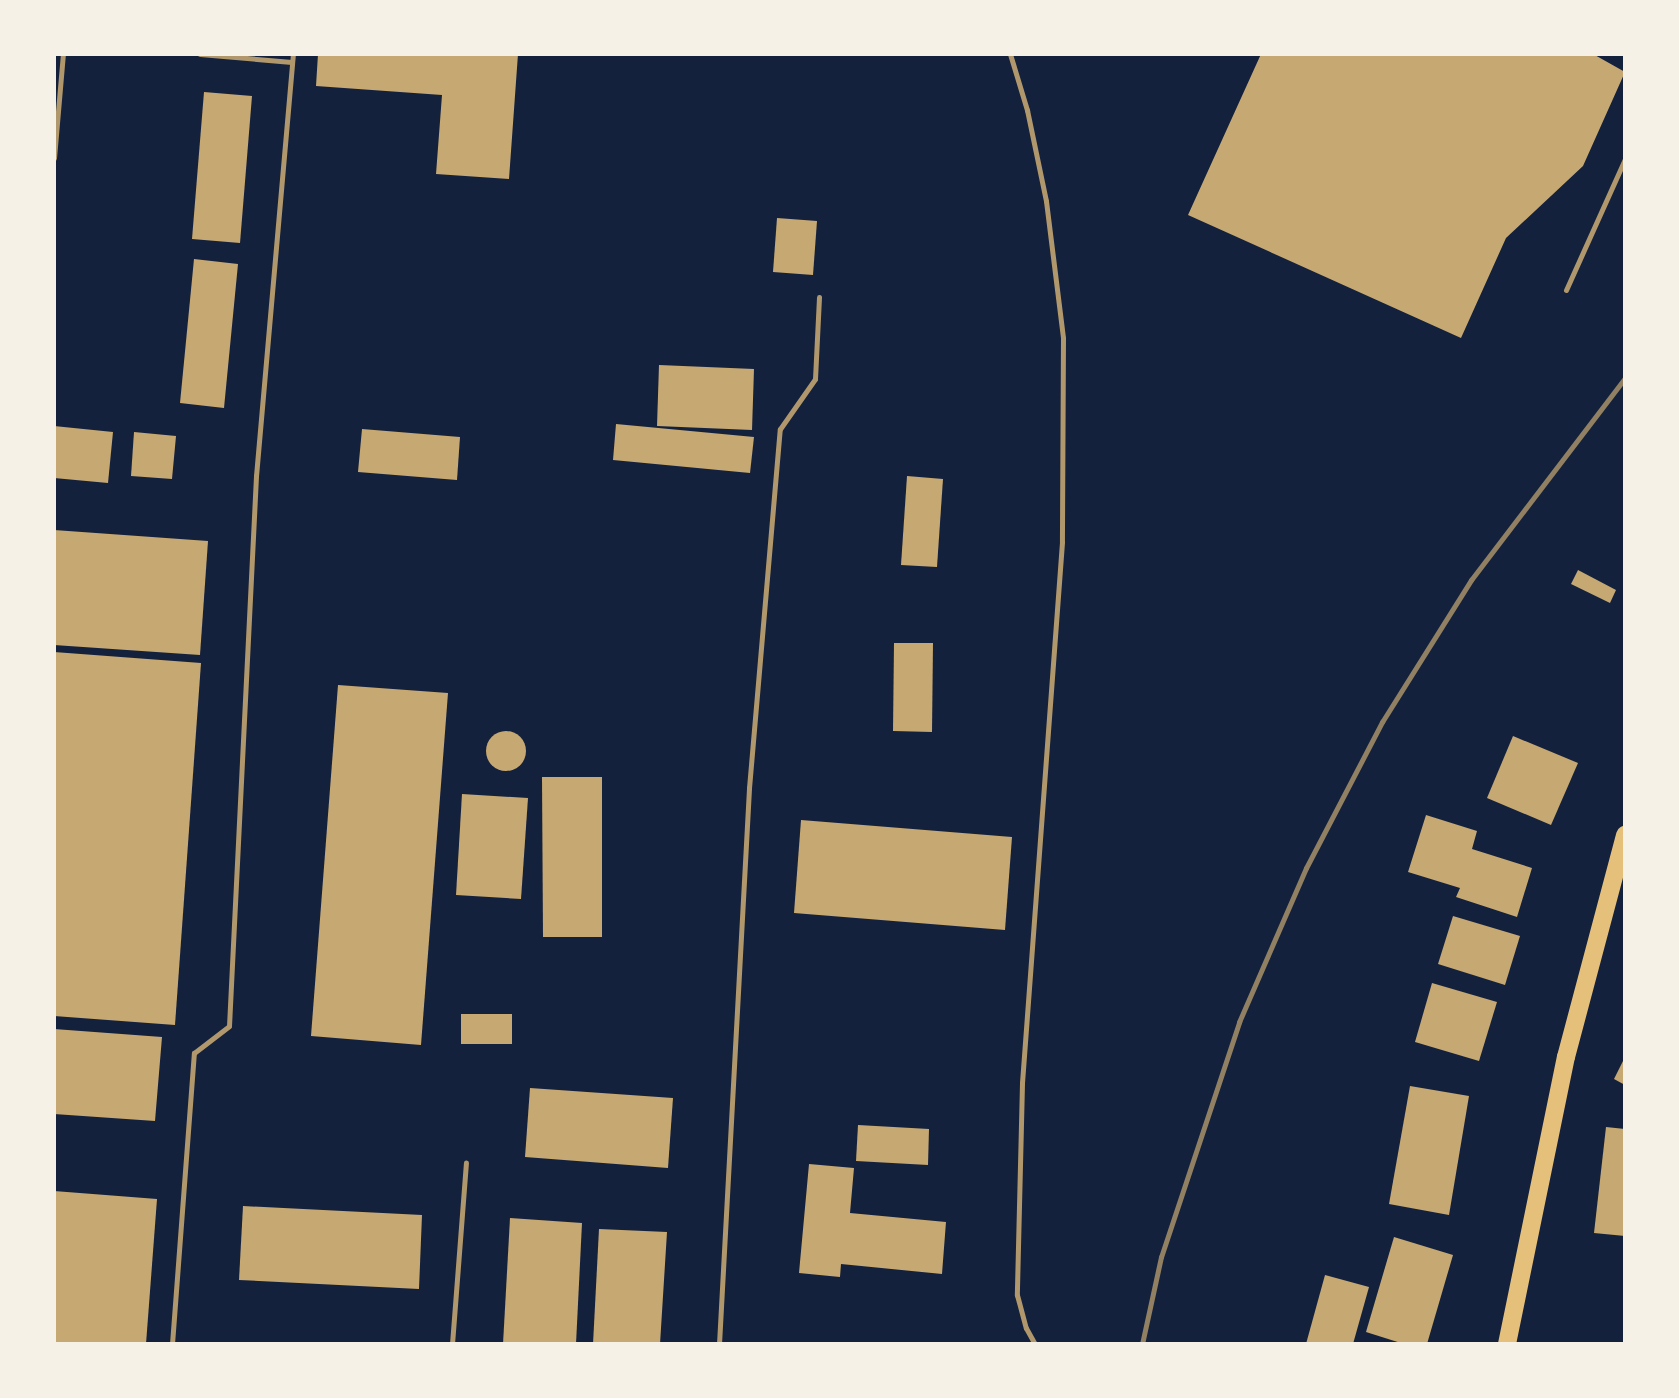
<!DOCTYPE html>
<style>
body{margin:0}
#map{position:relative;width:1679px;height:1398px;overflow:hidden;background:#14213d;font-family:"Alegreya Sans",sans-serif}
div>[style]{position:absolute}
.building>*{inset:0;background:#c6a872}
.round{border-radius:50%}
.service>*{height:5px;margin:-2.5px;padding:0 2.5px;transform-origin:2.5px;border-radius:2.5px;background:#b1986c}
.primary>*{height:18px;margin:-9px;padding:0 9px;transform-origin:9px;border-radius:9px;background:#e5c07b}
.rail>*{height:5px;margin:-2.5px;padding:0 2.5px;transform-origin:2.5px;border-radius:2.5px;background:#918062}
span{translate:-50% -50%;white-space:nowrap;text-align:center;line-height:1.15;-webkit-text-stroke:5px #f6f1e7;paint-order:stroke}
.frame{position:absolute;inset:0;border:56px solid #f6f1e7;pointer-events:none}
</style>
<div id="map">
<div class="building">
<div style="clip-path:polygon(318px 54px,518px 54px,509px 179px,436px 174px,442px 95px,316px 86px)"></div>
<div style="clip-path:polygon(1261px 54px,1593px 54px,1625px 72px,1583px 166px,1506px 238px,1461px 338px,1188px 215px)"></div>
<div style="clip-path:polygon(204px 92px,252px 96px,240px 243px,192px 239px)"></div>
<div style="clip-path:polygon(777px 218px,817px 221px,813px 275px,773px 272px)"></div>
<div style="clip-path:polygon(194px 259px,238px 264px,224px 408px,180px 403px)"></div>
<div style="clip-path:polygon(659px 365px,754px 369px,752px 430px,657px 426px)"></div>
<div style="clip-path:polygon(616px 424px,754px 437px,750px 473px,613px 460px)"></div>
<div style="clip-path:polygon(54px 426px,113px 432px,108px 483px,54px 478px)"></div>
<div style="clip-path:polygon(362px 429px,460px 437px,457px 480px,358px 472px)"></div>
<div style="clip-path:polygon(134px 432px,176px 436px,172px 479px,131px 476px)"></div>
<div style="clip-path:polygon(907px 476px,943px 479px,937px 567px,901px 565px)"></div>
<div style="clip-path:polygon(54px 530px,208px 541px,200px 655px,54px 645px)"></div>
<div style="clip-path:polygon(1578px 570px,1616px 590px,1610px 603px,1571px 584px)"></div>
<div style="clip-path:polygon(894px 643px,933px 643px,932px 732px,893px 731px)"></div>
<div style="clip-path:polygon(54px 652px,201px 663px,175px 1025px,54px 1016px)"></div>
<div style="clip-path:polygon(338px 685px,448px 693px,421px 1045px,311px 1036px)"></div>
<div class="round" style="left:486px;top:731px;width:40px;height:40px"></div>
<div style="clip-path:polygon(1513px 736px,1578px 763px,1551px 825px,1487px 798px)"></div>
<div style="clip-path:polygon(542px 777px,602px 777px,602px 937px,543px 937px)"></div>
<div style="clip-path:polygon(462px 794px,528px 798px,521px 899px,456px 895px)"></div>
<div style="clip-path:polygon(1426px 815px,1477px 831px,1472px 849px,1532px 868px,1517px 917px,1456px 897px,1460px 888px,1408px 872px)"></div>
<div style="clip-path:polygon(801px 820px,1012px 837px,1005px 930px,794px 913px)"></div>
<div style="clip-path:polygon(1453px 916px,1520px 936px,1505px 985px,1438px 964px)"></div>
<div style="clip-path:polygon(1432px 983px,1497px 1002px,1479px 1061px,1415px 1042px)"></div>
<div style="clip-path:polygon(461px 1014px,512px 1014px,512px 1044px,461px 1044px)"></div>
<div style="clip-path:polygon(54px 1029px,162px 1037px,155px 1121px,54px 1114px)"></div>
<div style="clip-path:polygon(1625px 1057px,1625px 1085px,1614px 1079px)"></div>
<div style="clip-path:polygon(1410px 1086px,1469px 1096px,1449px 1215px,1389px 1204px)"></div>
<div style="clip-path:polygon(530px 1088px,673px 1098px,668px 1168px,525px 1157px)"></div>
<div style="clip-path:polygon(858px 1125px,929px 1129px,928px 1165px,856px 1161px)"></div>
<div style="clip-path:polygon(1606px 1127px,1625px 1129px,1625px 1236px,1594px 1233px)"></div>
<div style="clip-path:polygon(809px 1164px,854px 1168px,850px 1213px,946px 1222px,942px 1274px,841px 1264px,840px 1277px,799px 1273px)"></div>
<div style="clip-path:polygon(54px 1191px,157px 1199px,146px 1344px,54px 1344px)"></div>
<div style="clip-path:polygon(243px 1206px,422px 1215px,419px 1289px,239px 1280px)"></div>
<div style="clip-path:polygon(510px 1218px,582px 1223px,576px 1344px,503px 1344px)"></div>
<div style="clip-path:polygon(599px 1229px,667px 1232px,660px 1344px,593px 1344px)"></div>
<div style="clip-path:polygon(1394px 1237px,1453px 1255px,1427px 1344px,1404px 1344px,1366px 1332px)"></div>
<div style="clip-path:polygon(1325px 1275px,1369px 1287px,1353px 1344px,1306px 1344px)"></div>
</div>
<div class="service">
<div style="left:200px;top:54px;width:92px;rotate:5deg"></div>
<div style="left:1010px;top:54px;width:59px;rotate:73.1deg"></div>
<div style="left:1027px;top:110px;width:93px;rotate:78.2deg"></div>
<div style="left:1046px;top:201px;width:138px;rotate:82.9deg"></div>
<div style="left:1063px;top:338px;width:204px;rotate:90.3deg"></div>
<div style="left:1062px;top:542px;width:542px;rotate:94.23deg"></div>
<div style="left:1022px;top:1083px;width:212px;rotate:91.4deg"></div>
<div style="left:1017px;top:1295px;width:34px;rotate:75deg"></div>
<div style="left:1026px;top:1328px;width:18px;rotate:61deg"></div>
<div style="left:54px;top:158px;width:104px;rotate:-85.1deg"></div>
<div style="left:1566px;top:290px;width:144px;rotate:-65.8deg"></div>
<div style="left:172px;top:1344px;width:292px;rotate:-85.7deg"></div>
<div style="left:194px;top:1053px;width:44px;rotate:-37.6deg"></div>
<div style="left:229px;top:1026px;width:551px;rotate:-87.19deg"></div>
<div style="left:256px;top:476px;width:424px;rotate:-85deg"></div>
<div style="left:452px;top:1344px;width:182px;rotate:-85.6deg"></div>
<div style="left:719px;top:1344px;width:557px;rotate:-86.91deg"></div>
<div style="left:749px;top:788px;width:360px;rotate:-85.1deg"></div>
<div style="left:780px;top:429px;width:61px;rotate:-55deg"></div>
<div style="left:815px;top:379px;width:82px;rotate:-87.2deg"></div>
</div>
<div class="primary">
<div style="left:1507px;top:1344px;width:293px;rotate:-78.4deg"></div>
<div style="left:1566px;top:1057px;width:230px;rotate:-75.1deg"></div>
</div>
<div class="rail">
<div style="left:1142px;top:1344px;width:89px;rotate:-77.7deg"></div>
<div style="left:1161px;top:1257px;width:248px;rotate:-71.6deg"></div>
<div style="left:1239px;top:1022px;width:168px;rotate:-66.5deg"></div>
<div style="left:1306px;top:868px;width:165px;rotate:-62.5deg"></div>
<div style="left:1382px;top:722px;width:168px;rotate:-57.9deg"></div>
<div style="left:1471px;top:580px;width:254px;rotate:-52.7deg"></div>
</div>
<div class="frame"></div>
</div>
